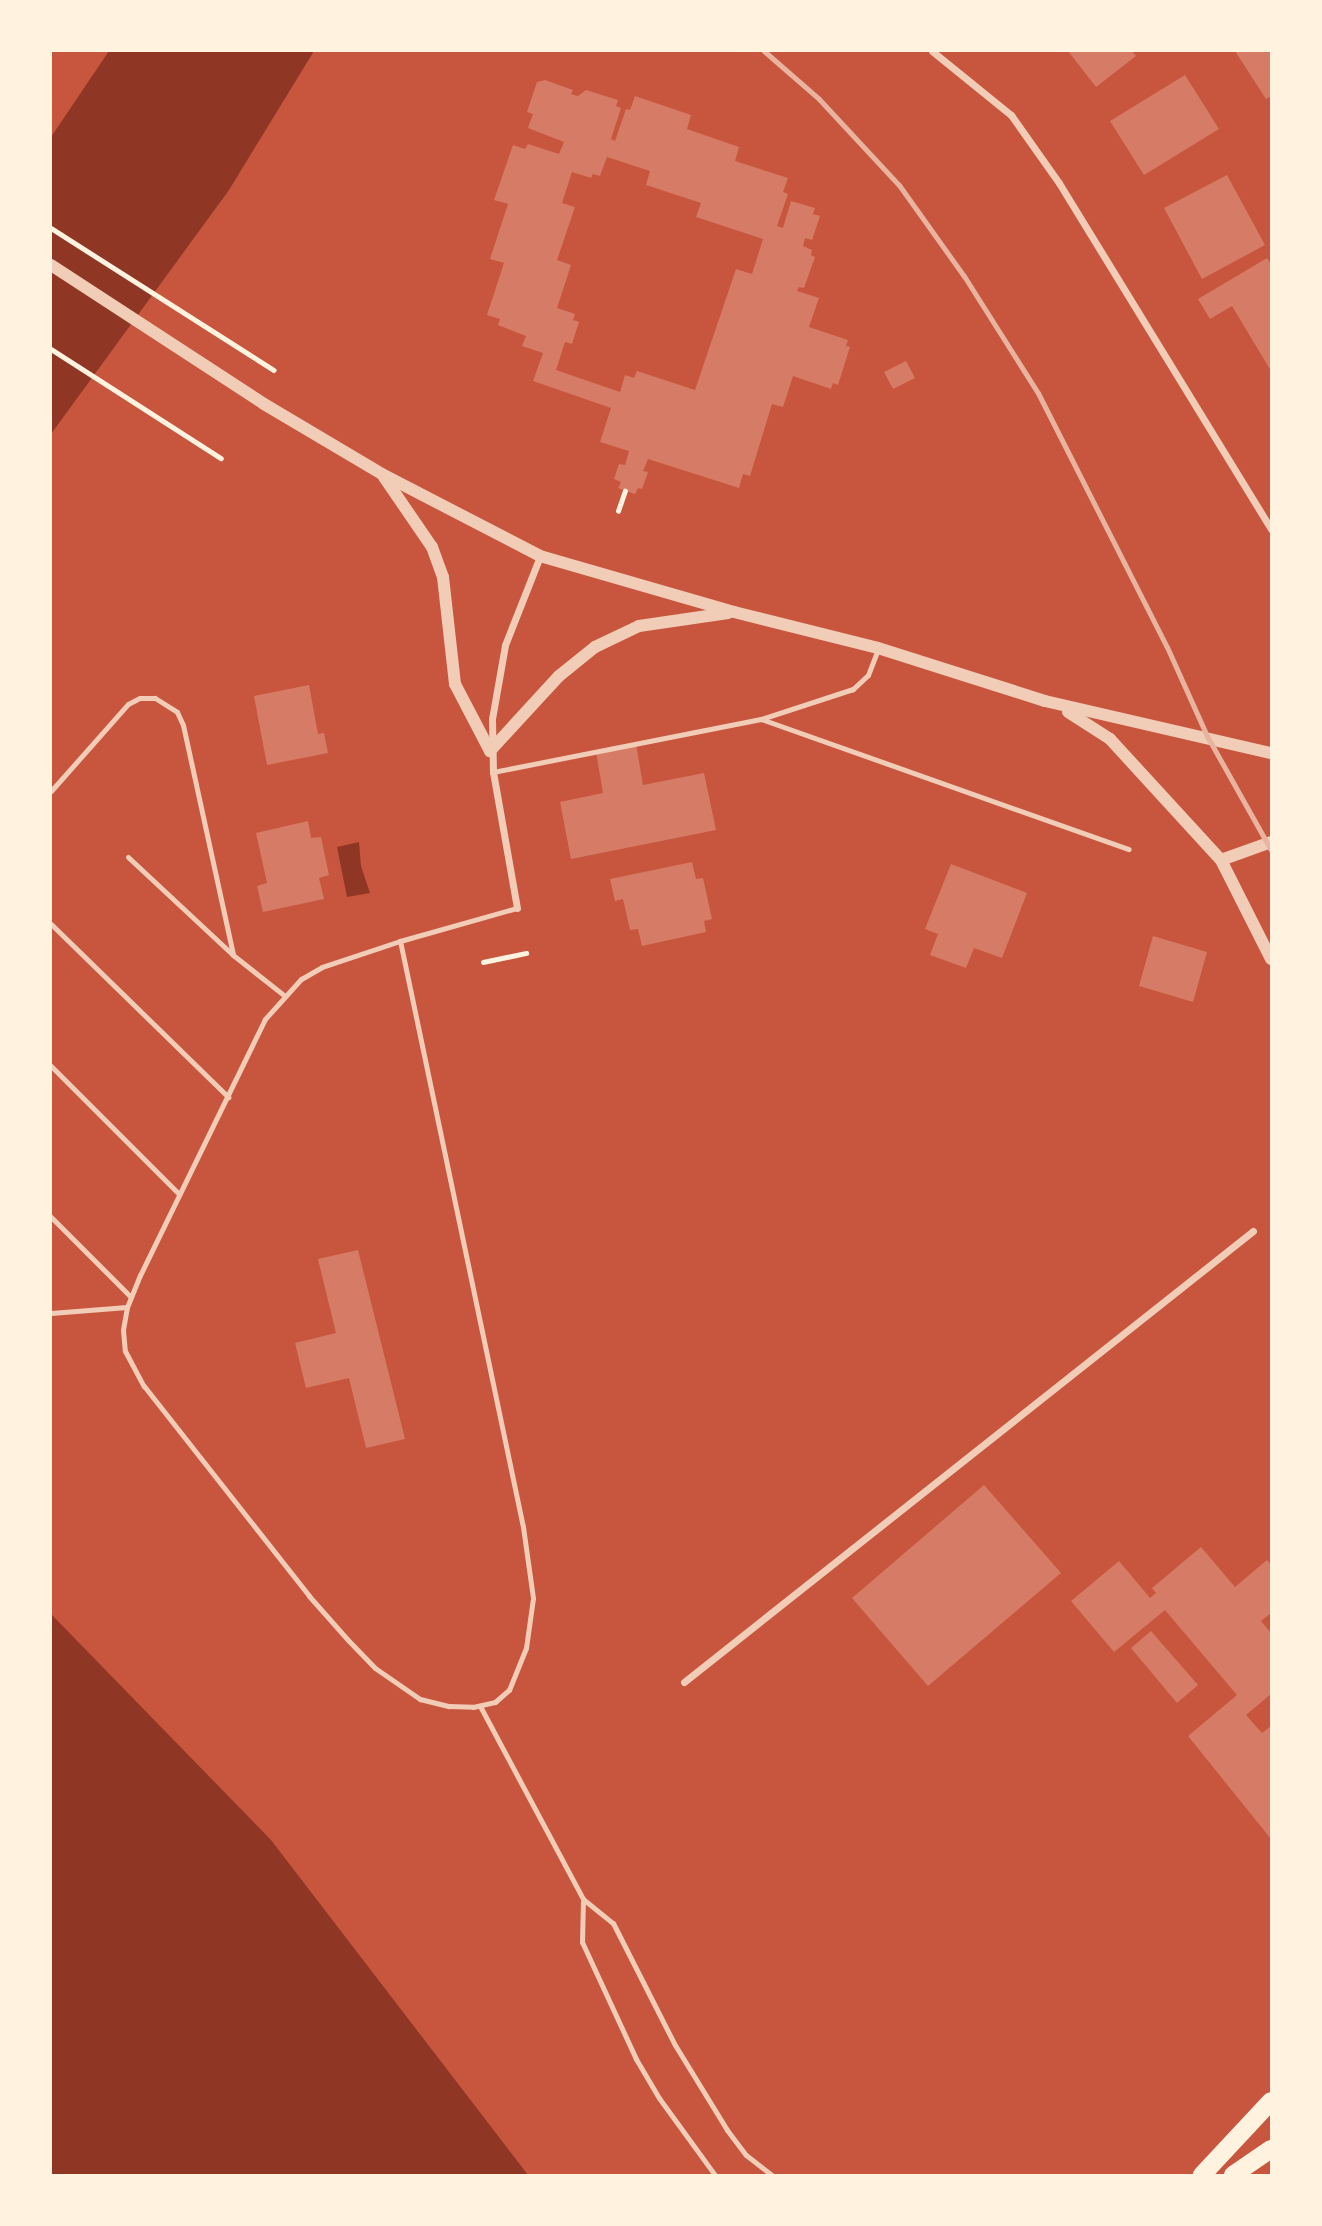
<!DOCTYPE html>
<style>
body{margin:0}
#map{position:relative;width:1322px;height:2226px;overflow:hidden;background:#c8553d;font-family:Roboto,sans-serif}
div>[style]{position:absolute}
.water>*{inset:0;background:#8f3625}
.building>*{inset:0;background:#d67c66}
.path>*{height:4.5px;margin:-2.25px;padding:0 2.25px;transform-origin:2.25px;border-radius:2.25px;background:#fff3e0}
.service>*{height:5px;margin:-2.5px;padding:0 2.5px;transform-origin:2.5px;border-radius:2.5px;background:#f1ccb7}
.minor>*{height:7px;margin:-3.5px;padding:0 3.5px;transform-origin:3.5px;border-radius:3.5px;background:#f1ccb7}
.tertiary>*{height:12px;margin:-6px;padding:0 6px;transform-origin:6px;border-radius:6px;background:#f1ccb7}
.primary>*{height:18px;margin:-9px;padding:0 9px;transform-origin:9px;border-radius:9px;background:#fff3e0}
.rail>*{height:5px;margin:-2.5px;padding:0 2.5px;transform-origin:2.5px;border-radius:2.5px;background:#e9b49f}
span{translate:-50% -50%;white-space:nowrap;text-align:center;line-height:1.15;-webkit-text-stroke:7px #fff3e0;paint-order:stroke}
.frame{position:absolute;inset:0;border:52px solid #fff3e0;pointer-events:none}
</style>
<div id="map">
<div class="water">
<div style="clip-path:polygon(109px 51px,314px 51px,229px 190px,51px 434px,51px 137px)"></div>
<div style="clip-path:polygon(359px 842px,361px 866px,370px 893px,347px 897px,337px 847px)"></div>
<div style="clip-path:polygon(51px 1614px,271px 1840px,528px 2175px,51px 2175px)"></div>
</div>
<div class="building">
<div style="clip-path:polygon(1068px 51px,1132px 51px,1136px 56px,1096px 87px)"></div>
<div style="clip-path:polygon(1235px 51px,1271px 51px,1271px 96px,1266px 99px)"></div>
<div style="clip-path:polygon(1185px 75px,1219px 129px,1144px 175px,1110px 121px)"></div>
<div style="clip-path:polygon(evenodd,545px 80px,573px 90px,571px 94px,578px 96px,586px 90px,618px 100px,616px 106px,621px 108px,611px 139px,615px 141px,626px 109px,630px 110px,635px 96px,691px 115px,687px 129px,739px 147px,735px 161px,788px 178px,783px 192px,788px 194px,777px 226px,783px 228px,791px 201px,815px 208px,813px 214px,820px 216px,812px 240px,805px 238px,803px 246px,812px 250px,811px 255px,815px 257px,804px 288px,799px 287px,797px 291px,819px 298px,809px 327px,848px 340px,846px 346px,850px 347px,838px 385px,833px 383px,831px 389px,793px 376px,783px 407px,772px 404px,750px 476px,743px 474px,739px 488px,648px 459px,643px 471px,648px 472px,642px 489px,638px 488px,635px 494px,618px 488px,621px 482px,614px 479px,619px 464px,625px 465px,629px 451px,600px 442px,611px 408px,533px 381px,543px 353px,522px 346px,526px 336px,498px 325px,500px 319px,487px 315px,504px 263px,490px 259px,508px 204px,494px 200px,513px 145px,525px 149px,528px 144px,559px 154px,564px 142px,528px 128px,533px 114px,527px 112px,537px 82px,545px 80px,607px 157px,650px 171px,646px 185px,701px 203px,696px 217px,763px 239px,752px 274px,736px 269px,695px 390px,637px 371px,634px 378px,625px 375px,620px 392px,556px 370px,565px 342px,572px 344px,579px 322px,573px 320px,575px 314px,557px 308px,571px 265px,557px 260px,575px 207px,562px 203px,572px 172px,591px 178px,593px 174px,600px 176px,607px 157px)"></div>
<div style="clip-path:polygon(1227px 175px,1265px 245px,1202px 279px,1164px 208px)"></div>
<div style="clip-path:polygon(1267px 258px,1271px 264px,1271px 371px,1232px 306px,1210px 319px,1198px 299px)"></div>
<div style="clip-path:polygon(906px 361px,915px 378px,893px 389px,884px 372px)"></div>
<div style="clip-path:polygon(309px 685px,318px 734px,324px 733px,328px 753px,267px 765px,254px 696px)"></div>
<div style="clip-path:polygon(636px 744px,643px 785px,704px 773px,716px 830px,571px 859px,560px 802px,603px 793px,596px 752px)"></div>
<div style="clip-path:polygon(308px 821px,311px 838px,321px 837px,329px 875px,319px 878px,324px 899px,263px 912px,257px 886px,267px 883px,256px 833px)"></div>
<div style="clip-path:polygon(692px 862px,696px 879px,703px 878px,712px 919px,704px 921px,706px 932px,642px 946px,638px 929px,630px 930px,623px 899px,615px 901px,610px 879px)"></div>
<div style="clip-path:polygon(951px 864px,1027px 893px,1002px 958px,974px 948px,966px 968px,930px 955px,938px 934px,925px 929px)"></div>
<div style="clip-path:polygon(1153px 936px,1207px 952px,1193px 1002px,1139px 986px)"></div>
<div style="clip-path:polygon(358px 1250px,405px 1439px,366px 1448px,349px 1378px,306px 1388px,295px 1343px,336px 1333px,318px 1259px)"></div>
<div style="clip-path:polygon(984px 1485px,1061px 1573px,928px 1686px,852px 1598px)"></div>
<div style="clip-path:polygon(1201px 1547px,1235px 1587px,1267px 1560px,1271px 1565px,1271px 1613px,1261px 1621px,1271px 1633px,1271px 1694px,1246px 1715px,1262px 1733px,1271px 1726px,1271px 1839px,1188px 1736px,1237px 1695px,1165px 1610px,1114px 1652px,1071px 1601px,1119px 1561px,1150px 1598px,1156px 1593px,1152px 1588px)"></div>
<div style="clip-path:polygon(1151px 1631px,1198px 1685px,1177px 1703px,1131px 1648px)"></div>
</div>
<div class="path">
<div style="left:51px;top:228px;width:264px;rotate:32.5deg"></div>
<div style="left:51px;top:349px;width:202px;rotate:32.7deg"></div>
<div style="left:618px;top:511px;width:21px;rotate:-71deg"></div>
<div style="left:483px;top:962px;width:44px;rotate:-11.8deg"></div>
</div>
<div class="service">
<div style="left:878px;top:649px;width:28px;rotate:111deg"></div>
<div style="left:868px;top:675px;width:21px;rotate:137deg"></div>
<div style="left:853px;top:689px;width:97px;rotate:161.9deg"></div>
<div style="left:761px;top:719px;width:390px;rotate:19.5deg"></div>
<div style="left:493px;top:772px;width:273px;rotate:-11.2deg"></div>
<div style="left:51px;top:791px;width:116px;rotate:-48.5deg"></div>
<div style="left:128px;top:704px;width:13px;rotate:-27deg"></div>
<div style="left:140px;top:698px;width:15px"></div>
<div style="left:155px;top:698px;width:26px;rotate:32deg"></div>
<div style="left:177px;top:712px;width:14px;rotate:65deg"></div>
<div style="left:183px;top:725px;width:235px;rotate:77.7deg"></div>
<div style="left:128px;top:857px;width:144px;rotate:43deg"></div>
<div style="left:233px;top:955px;width:66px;rotate:38.3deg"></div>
<div style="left:51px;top:924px;width:248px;rotate:44.3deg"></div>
<div style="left:400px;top:941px;width:82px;rotate:161.6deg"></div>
<div style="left:322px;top:967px;width:24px;rotate:150deg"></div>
<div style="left:301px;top:979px;width:54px;rotate:132deg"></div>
<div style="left:265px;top:1019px;width:285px;rotate:116deg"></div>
<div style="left:140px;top:1275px;width:35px;rotate:112deg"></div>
<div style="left:127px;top:1307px;width:23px;rotate:100deg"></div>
<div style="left:123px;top:1330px;width:21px;rotate:85deg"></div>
<div style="left:125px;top:1351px;width:40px;rotate:62deg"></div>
<div style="left:144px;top:1386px;width:267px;rotate:51.8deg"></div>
<div style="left:309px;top:1596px;width:57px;rotate:48.5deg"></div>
<div style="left:347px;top:1639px;width:40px;rotate:46deg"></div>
<div style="left:375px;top:1668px;width:55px;rotate:34.6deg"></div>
<div style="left:420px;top:1699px;width:30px;rotate:14deg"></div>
<div style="left:449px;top:1706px;width:24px;rotate:2deg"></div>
<div style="left:473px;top:1707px;width:23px;rotate:-13deg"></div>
<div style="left:495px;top:1702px;width:18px;rotate:-41deg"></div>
<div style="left:509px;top:1690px;width:45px;rotate:-68deg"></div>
<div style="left:526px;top:1648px;width:50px;rotate:-82deg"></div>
<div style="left:533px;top:1598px;width:72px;rotate:-98deg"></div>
<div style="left:523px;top:1527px;width:599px;rotate:-101.85deg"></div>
<div style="left:400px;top:941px;width:122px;rotate:-15.8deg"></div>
<div style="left:51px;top:1066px;width:181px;rotate:45deg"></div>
<div style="left:51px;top:1217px;width:113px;rotate:45deg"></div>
<div style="left:51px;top:1313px;width:76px;rotate:-4.5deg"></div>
<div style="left:480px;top:1706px;width:219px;rotate:61.9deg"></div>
<div style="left:583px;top:1899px;width:38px;rotate:39deg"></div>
<div style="left:613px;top:1923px;width:137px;rotate:63.1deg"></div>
<div style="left:675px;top:2045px;width:100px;rotate:58.5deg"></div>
<div style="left:727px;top:2130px;width:31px;rotate:53deg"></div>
<div style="left:746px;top:2155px;width:33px;rotate:38deg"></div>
<div style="left:583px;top:1899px;width:43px;rotate:91.3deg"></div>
<div style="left:582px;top:1942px;width:129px;rotate:65.2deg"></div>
<div style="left:636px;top:2059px;width:45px;rotate:59.5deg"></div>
<div style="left:659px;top:2098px;width:95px;rotate:54deg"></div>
</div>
<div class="minor">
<div style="left:932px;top:51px;width:102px;rotate:39deg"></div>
<div style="left:1011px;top:115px;width:83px;rotate:54.8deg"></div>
<div style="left:1059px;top:183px;width:406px;rotate:58.5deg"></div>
<div style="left:517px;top:908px;width:138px;rotate:-100deg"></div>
<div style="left:493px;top:772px;width:53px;rotate:-91.1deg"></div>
<div style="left:492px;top:719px;width:75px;rotate:-80deg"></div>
<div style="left:505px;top:645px;width:96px;rotate:-68.5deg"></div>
<div style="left:684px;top:1682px;width:726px;rotate:-38.4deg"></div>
</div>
<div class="tertiary">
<div style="left:51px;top:265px;width:254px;rotate:33.1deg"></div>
<div style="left:264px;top:404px;width:137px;rotate:30.7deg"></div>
<div style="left:382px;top:474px;width:178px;rotate:27.4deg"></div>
<div style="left:540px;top:556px;width:202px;rotate:16.1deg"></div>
<div style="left:734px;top:612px;width:148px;rotate:14deg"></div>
<div style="left:878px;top:648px;width:175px;rotate:17.6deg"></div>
<div style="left:1045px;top:701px;width:232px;rotate:13deg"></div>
<div style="left:384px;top:477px;width:85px;rotate:55.6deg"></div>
<div style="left:432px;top:547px;width:32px;rotate:70deg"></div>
<div style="left:443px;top:577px;width:108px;rotate:83.6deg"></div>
<div style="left:455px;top:684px;width:76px;rotate:62.4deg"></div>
<div style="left:490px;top:751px;width:102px;rotate:-47.4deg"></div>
<div style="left:559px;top:676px;width:46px;rotate:-38.9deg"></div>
<div style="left:595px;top:647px;width:49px;rotate:-25.5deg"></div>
<div style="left:639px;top:626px;width:90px;rotate:-8.3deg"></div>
<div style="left:1068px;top:712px;width:50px;rotate:32.7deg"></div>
<div style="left:1110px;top:739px;width:164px;rotate:47.5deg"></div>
<div style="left:1221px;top:860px;width:111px;rotate:63.2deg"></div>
<div style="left:1221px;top:860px;width:53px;rotate:-19.8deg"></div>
</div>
<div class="primary">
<div style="left:1202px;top:2175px;width:101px;rotate:-47deg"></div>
<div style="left:1233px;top:2175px;width:46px;rotate:-34.4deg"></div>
</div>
<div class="rail">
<div style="left:764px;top:51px;width:73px;rotate:41.1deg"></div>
<div style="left:819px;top:99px;width:117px;rotate:47.1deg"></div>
<div style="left:899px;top:185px;width:112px;rotate:54.5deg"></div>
<div style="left:964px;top:276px;width:138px;rotate:57.7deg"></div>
<div style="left:1038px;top:393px;width:285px;rotate:63.1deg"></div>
<div style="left:1167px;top:647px;width:98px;rotate:65.8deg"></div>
<div style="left:1207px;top:736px;width:131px;rotate:60.7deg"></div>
</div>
<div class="frame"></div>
</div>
